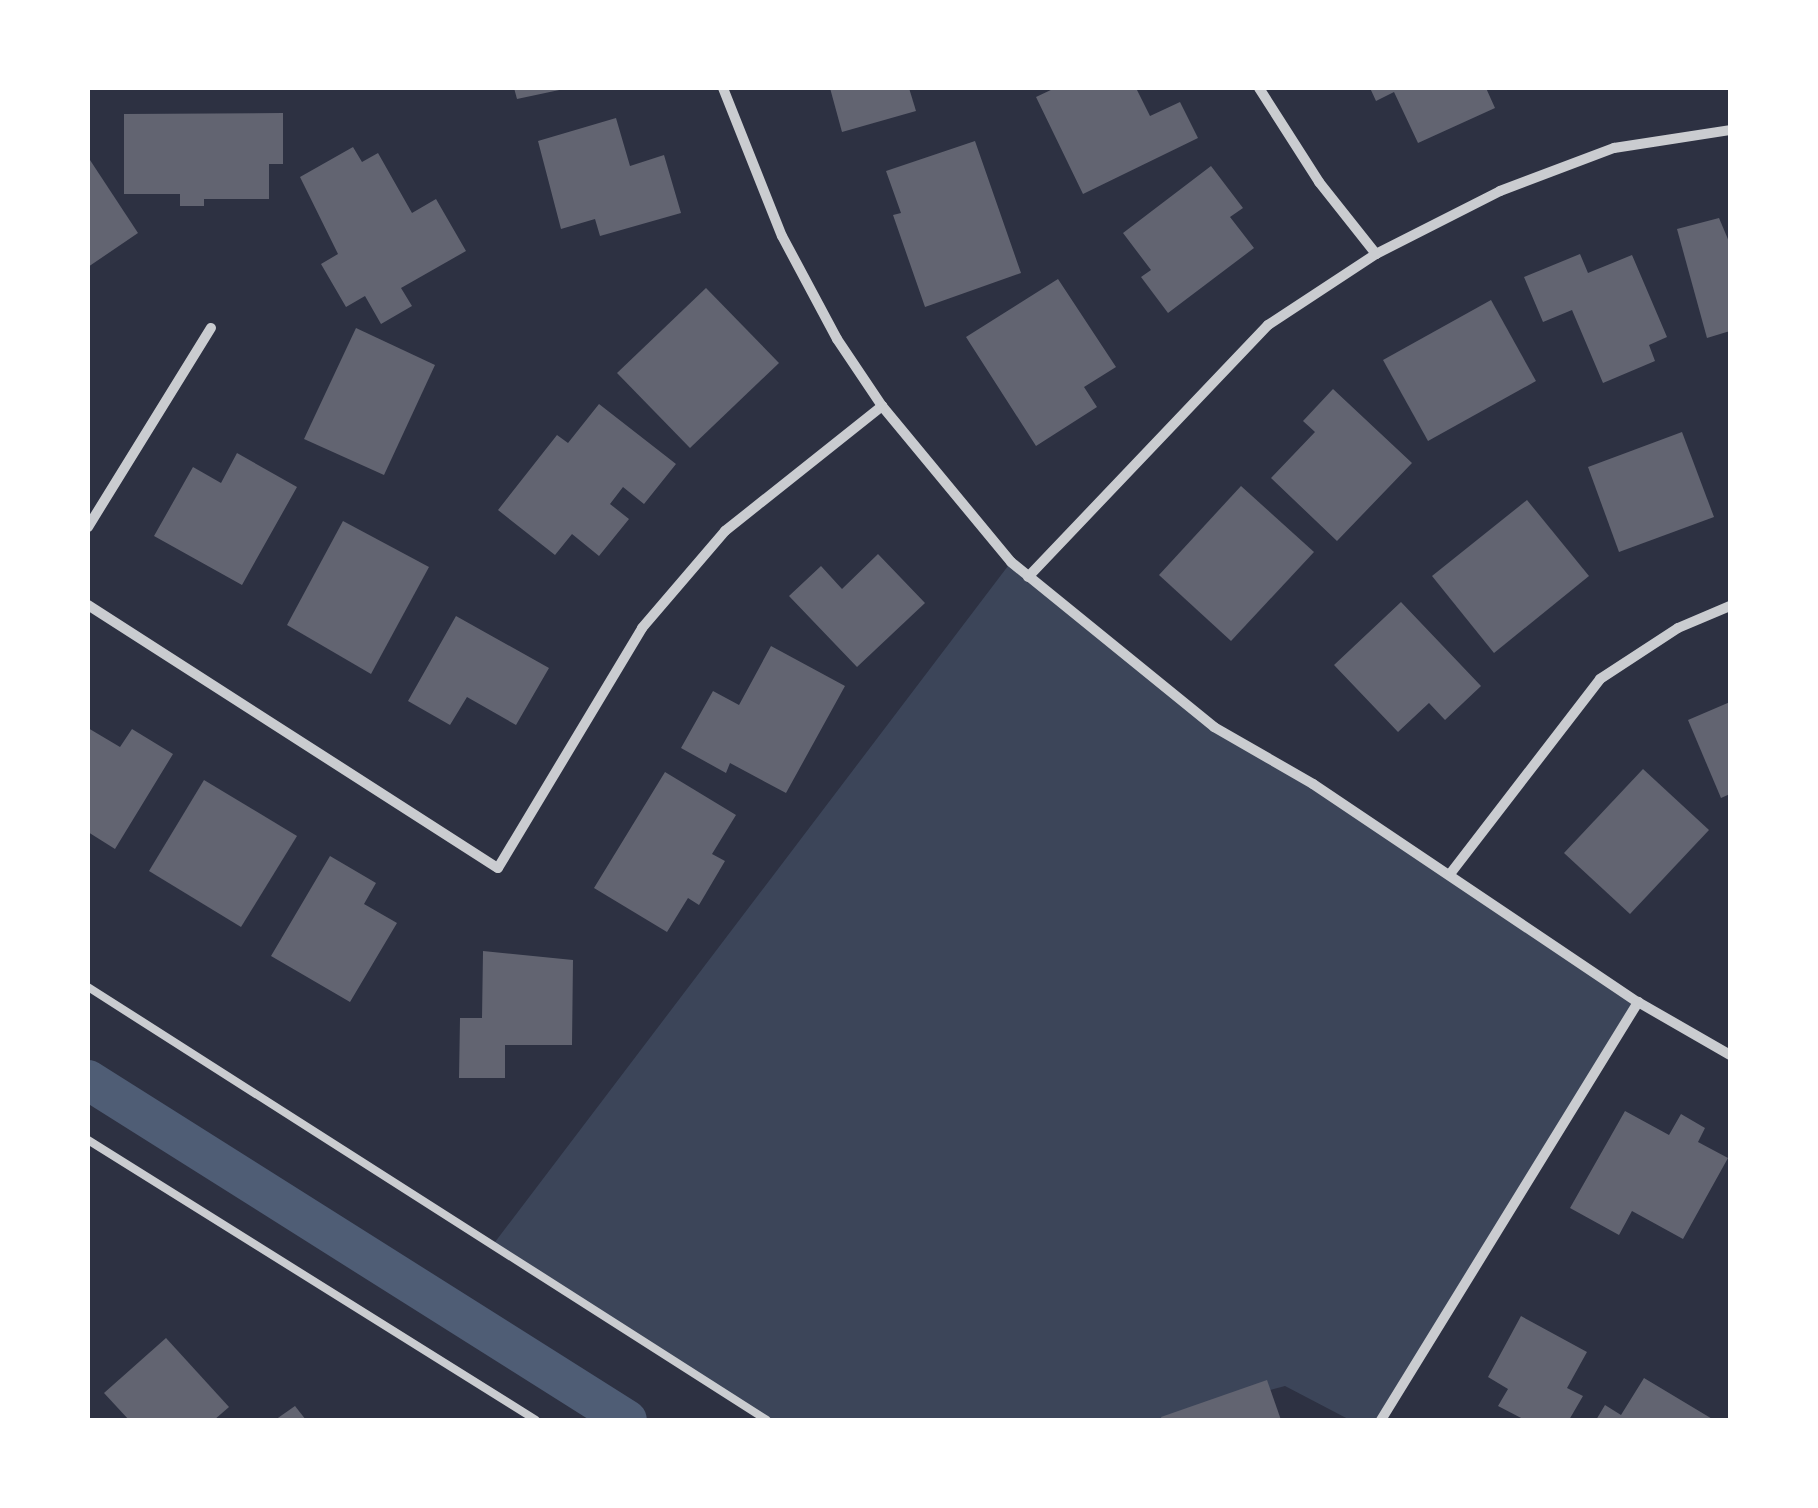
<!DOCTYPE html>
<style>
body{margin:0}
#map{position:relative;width:1818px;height:1508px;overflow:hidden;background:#2d3142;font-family:"Alegreya Sans",sans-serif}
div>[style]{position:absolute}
.green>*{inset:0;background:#3c4559}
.canal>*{height:40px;margin:-20px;padding:0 20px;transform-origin:20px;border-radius:20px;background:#4f5d75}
.building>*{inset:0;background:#626471}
.service>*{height:8px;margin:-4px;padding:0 4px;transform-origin:4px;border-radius:4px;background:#caccd0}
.minor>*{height:10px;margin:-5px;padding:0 5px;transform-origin:5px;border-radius:5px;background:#caccd0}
span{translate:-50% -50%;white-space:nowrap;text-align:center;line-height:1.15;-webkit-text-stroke:8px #fff;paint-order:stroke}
.frame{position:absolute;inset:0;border:90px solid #fff;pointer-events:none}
</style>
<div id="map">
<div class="green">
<div style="clip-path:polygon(1011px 562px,1214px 727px,1313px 784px,1638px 1002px,1381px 1420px,1350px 1420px,1285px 1386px,1158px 1420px,767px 1420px,492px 1246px)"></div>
</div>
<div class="canal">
<div style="left:88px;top:1080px;width:637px;rotate:32.24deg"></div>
</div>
<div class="building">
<div style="clip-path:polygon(514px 88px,564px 88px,564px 89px,517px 99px)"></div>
<div style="clip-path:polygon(830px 88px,909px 88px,916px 111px,842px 132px)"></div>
<div style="clip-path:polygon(1055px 88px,1136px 88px,1150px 116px,1180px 102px,1198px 138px,1083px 194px,1036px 97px)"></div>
<div style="clip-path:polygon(1370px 88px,1486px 88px,1495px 108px,1418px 143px,1394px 92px,1376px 101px)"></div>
<div style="clip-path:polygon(283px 113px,283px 164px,269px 164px,269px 199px,204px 199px,204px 206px,180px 206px,180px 194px,124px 194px,124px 114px)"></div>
<div style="clip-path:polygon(616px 118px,630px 166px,664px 155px,681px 213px,600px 236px,595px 219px,561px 229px,538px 141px)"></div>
<div style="clip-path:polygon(975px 141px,1021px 273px,925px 307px,893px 215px,901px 213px,886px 171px)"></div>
<div style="clip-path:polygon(353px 147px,362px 162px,378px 153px,412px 213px,436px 199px,466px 251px,401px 288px,412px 306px,381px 324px,365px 296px,346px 307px,321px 264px,338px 254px,300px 177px)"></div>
<div style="clip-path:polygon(88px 157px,138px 233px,88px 267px)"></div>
<div style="clip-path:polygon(1211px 166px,1243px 208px,1230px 217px,1254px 248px,1168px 313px,1141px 277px,1151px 270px,1123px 233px)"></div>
<div style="clip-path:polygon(1719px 218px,1730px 244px,1730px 331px,1707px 338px,1677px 229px)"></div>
<div style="clip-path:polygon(1580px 254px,1588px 273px,1632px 255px,1667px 337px,1649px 345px,1655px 361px,1603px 383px,1572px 310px,1543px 322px,1524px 277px)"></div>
<div style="clip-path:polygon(1058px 279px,1116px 367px,1084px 387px,1097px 407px,1036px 446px,966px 337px)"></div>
<div style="clip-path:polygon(706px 288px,779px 363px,690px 448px,617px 373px)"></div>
<div style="clip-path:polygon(1491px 300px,1536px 381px,1428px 441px,1383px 360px)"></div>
<div style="clip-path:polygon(356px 328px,435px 365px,384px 475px,304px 439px)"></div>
<div style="clip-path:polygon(1333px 389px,1412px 463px,1337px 541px,1271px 478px,1315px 432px,1303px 421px)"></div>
<div style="clip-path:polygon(599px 404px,676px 464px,644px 504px,623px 487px,610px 504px,629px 519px,599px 556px,572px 534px,555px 555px,498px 510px,557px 435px,568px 443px)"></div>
<div style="clip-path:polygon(1682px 432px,1714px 517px,1619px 552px,1588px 467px)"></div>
<div style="clip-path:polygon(237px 453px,297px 487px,242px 585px,154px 536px,193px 467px,221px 483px)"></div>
<div style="clip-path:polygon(1241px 486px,1314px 552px,1231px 641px,1159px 575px)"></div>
<div style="clip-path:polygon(1527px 500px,1589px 576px,1494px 653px,1432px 576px)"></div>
<div style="clip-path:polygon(343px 521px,429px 567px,371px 674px,287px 625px)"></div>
<div style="clip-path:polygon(878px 554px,925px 603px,857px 667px,789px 596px,821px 566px,842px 589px)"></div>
<div style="clip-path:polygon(1401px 602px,1481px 686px,1445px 720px,1429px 703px,1398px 732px,1334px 665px)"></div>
<div style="clip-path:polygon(456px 616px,549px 668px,516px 725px,467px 697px,450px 725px,408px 701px)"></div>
<div style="clip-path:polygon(771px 646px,845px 686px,786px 793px,730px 763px,726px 773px,681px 748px,713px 691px,739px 705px)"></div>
<div style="clip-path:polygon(1730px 702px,1730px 794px,1721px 798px,1688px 720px)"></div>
<div style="clip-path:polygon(88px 728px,120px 747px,132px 729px,173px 754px,115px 849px,88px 832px)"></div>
<div style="clip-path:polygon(1643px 769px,1709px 830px,1630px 914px,1564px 853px)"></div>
<div style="clip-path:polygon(665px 772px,736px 815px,712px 854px,725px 861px,699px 905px,688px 898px,667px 932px,594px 888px)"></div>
<div style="clip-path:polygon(204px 780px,297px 836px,241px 927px,149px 871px)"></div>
<div style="clip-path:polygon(330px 856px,376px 883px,364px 904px,397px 923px,350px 1002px,271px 956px)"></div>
<div style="clip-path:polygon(483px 951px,573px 960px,572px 1045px,505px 1045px,505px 1078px,459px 1078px,460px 1018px,482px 1018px)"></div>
<div style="clip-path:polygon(1625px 1111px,1669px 1135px,1681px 1114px,1705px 1128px,1698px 1142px,1728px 1158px,1683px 1239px,1632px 1211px,1619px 1235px,1570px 1208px)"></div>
<div style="clip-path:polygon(1521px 1316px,1587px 1352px,1567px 1388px,1583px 1396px,1569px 1420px,1525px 1420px,1498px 1406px,1508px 1389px,1488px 1377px)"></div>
<div style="clip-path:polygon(166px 1338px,229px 1407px,214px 1420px,129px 1420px,104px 1393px)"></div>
<div style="clip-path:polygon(1644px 1378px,1714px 1420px,1596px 1420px,1605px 1405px,1621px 1415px)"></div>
<div style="clip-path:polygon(1267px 1380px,1281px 1420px,1162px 1420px,1161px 1417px)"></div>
<div style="clip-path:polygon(295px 1406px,306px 1420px,275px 1420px)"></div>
</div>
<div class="service">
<div style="left:88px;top:987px;width:805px;rotate:32.53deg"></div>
<div style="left:88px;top:1140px;width:528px;rotate:32.01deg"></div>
</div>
<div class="minor">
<div style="left:723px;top:88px;width:159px;rotate:68.3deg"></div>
<div style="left:782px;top:236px;width:117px;rotate:61.9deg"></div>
<div style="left:837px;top:339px;width:81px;rotate:56.1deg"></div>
<div style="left:882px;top:406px;width:202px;rotate:50.4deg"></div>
<div style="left:1011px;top:562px;width:262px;rotate:39.1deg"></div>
<div style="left:1214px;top:727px;width:114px;rotate:29.9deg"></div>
<div style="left:1313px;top:784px;width:391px;rotate:33.9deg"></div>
<div style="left:1638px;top:1002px;width:106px;rotate:29.9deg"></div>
<div style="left:1259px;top:88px;width:112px;rotate:57.4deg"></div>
<div style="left:1319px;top:182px;width:92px;rotate:51.6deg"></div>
<div style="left:88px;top:527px;width:234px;rotate:-58.3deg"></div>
<div style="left:1028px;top:577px;width:348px;rotate:-46.4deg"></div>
<div style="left:1268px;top:325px;width:129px;rotate:-33.3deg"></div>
<div style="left:1376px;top:254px;width:139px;rotate:-26.9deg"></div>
<div style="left:1500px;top:191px;width:122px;rotate:-20.7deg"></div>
<div style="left:1614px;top:148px;width:117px;rotate:-8.8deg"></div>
<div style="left:88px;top:605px;width:487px;rotate:32.7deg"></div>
<div style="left:498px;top:868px;width:280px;rotate:-59deg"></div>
<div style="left:642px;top:628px;width:128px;rotate:-49.4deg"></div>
<div style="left:725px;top:531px;width:201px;rotate:-38.5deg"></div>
<div style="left:1450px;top:874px;width:246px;rotate:-52.4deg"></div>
<div style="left:1600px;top:679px;width:93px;rotate:-33.2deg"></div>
<div style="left:1678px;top:628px;width:56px;rotate:-22.9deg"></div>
<div style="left:1381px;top:1420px;width:491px;rotate:-58.4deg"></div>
</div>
<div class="frame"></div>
</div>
